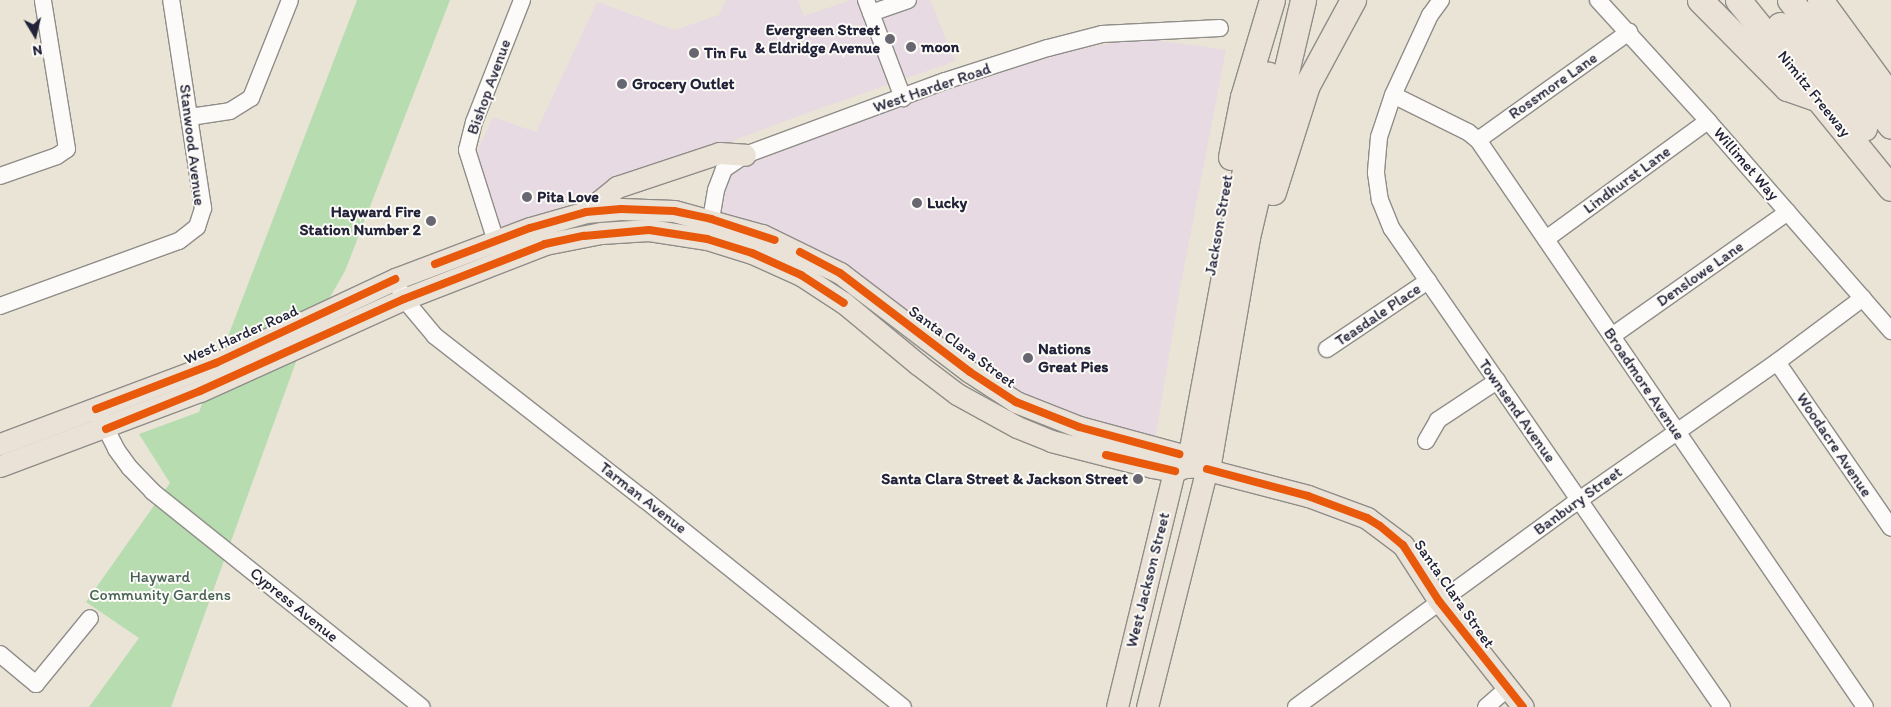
<!DOCTYPE html>
<style>
body{margin:0}
#map{position:relative;width:1891px;height:707px;overflow:hidden;background:#e9e4d5;font-family:Itim,sans-serif}
div>[style]{position:absolute}
.built>*{inset:0;background:#e8dae3}
.green>*{inset:0;background:#b6dcb0}
.roads{filter:drop-shadow(1px 0 #8f8d89) drop-shadow(-1px 0 #8f8d89) drop-shadow(0 1px #8f8d89) drop-shadow(0 -1px #8f8d89)}
.minor>*{height:16px;margin:-8px;padding:0 8px;transform-origin:8px;border-radius:8px;background:#fcfbf9}
.major>*{height:21px;margin:-10.5px;padding:0 10.5px;transform-origin:10.5px;border-radius:10.5px;background:#ebe2d7}
.highway>*{height:25px;margin:-12.5px;padding:0 12.5px;transform-origin:12.5px;border-radius:12.5px;background:#ebe2d7}
.cycleway>*{height:8px;margin:-4px;padding:0 4px;transform-origin:4px;border-radius:4px;background:#e8590c}
.dots>*{width:14px;height:14px;translate:-50% -50%;box-sizing:border-box;border:2px solid #fdfcf7;border-radius:50%}
span{translate:-50% -50%;white-space:nowrap;text-align:center;line-height:1.15;-webkit-text-stroke:4px #fdfcf7;paint-order:stroke}
.poi-label{font-size:16px;color:#22223b;font-weight:700}
.right{translate:-100% -50%;text-align:right}
.left{translate:0 -50%;text-align:left}
.street-label{font-size:16px;color:#22223b}
.park-label{font-size:16px;color:#476159}
.north{position:absolute;left:10px;top:10px;width:50px;height:50px;-webkit-text-stroke:4px #fdfcf7;paint-order:stroke;rotate:171deg;font-size:14px;font-weight:700;line-height:20px;text-align:center;color:#22223b}
.north::after{content:'';display:block;margin:auto;width:18px;height:22px;background:#22223b;clip-path:polygon(50% 0,100% 100%,50% 72%,0 100%)}
</style>
<div id="map">
<div class="built">
<div style="clip-path:polygon(726px 0,798px 0,804px 16px,851px 0,930px 0,955px 61px,793px 118px,502px 229px,475px 156px,493px 117px,536px 132px,597px 2px,675px 30px,719px 15px)"></div>
<div style="clip-path:polygon(1141px 38px,1226px 50px,1180px 288px,1155px 440px,1059px 410px,980px 373px,856px 276px,720px 216px,729px 178px,747px 160px,1045px 55px)"></div>
</div>
<div class="green">
<div style="clip-path:polygon(357px 0,450px 0,345px 271px,303px 344px,293px 370px,171px 707px,89px 707px,139px 638px,86px 602px,170px 483px,139px 434px,199px 412px)"></div>
</div>
<div class="roads">
<div class="minor">
<div style="left:866px;top:0;width:105px;rotate:69.3deg"></div>
<div style="left:1441px;top:0;width:19px;rotate:126deg"></div>
<div style="left:1430px;top:15px;width:88px;rotate:114.8deg"></div>
<div style="left:1393px;top:95px;width:44px;rotate:108.4deg"></div>
<div style="left:1379px;top:137px;width:36px;rotate:95deg"></div>
<div style="left:1376px;top:173px;width:27px;rotate:82deg"></div>
<div style="left:1380px;top:200px;width:31px;rotate:68deg"></div>
<div style="left:1392px;top:229px;width:581px;rotate:55.38deg"></div>
<div style="left:1598px;top:0;width:164px;rotate:47.7deg"></div>
<div style="left:1708px;top:121px;width:279px;rotate:48.9deg"></div>
<div style="left:871px;top:13px;width:39px;rotate:-19deg"></div>
<div style="left:1393px;top:95px;width:84px;rotate:26.3deg"></div>
<div style="left:1468px;top:132px;width:13px;rotate:39deg"></div>
<div style="left:1478px;top:140px;width:686px;rotate:55.68deg"></div>
<div style="left:190px;top:117px;width:40px;rotate:-8.5deg"></div>
<div style="left:230px;top:111px;width:25px;rotate:-32deg"></div>
<div style="left:251px;top:98px;width:105px;rotate:-68.3deg"></div>
<div style="left:1478px;top:140px;width:186px;rotate:-35.6deg"></div>
<div style="left:0;top:176px;width:60px;rotate:-19.3deg"></div>
<div style="left:57px;top:156px;width:12px;rotate:-35deg"></div>
<div style="left:67px;top:149px;width:151px;rotate:-99.2deg"></div>
<div style="left:709px;top:231px;width:42px;rotate:-80.3deg"></div>
<div style="left:716px;top:190px;width:22px;rotate:-69deg"></div>
<div style="left:724px;top:169px;width:25px;rotate:-34deg"></div>
<div style="left:745px;top:155px;width:213px;rotate:-20.3deg"></div>
<div style="left:945px;top:81px;width:108px;rotate:-17.8deg"></div>
<div style="left:1048px;top:48px;width:56px;rotate:-14.5deg"></div>
<div style="left:1102px;top:34px;width:118px;rotate:-2.9deg"></div>
<div style="left:1546px;top:239px;width:200px;rotate:-36.1deg"></div>
<div style="left:499px;top:251px;width:106px;rotate:-107.6deg"></div>
<div style="left:467px;top:150px;width:29px;rotate:-76deg"></div>
<div style="left:474px;top:122px;width:131px;rotate:-68.5deg"></div>
<div style="left:400px;top:290px;width:10px;rotate:66deg"></div>
<div style="left:404px;top:299px;width:48px;rotate:50deg"></div>
<div style="left:435px;top:336px;width:265px;rotate:38deg"></div>
<div style="left:644px;top:499px;width:332px;rotate:38.8deg"></div>
<div style="left:0;top:306px;width:190px;rotate:-20deg"></div>
<div style="left:179px;top:241px;width:23px;rotate:-38deg"></div>
<div style="left:197px;top:227px;width:20px;rotate:-72deg"></div>
<div style="left:203px;top:208px;width:210px;rotate:-98.7deg"></div>
<div style="left:1612px;top:336px;width:215px;rotate:-35.2deg"></div>
<div style="left:1327px;top:349px;width:122px;rotate:-34deg"></div>
<div style="left:1777px;top:362px;width:201px;rotate:55.5deg"></div>
<div style="left:100px;top:417px;width:36px;rotate:63deg"></div>
<div style="left:116px;top:449px;width:24px;rotate:54deg"></div>
<div style="left:130px;top:468px;width:33px;rotate:46deg"></div>
<div style="left:153px;top:492px;width:344px;rotate:38.7deg"></div>
<div style="left:1426px;top:441px;width:24px;rotate:-60deg"></div>
<div style="left:1438px;top:420px;width:71px;rotate:-33.5deg"></div>
<div style="left:0;top:654px;width:47px;rotate:39.8deg"></div>
<div style="left:36px;top:684px;width:85px;rotate:-50.7deg"></div>
<div style="left:1296px;top:707px;width:342px;rotate:-36.2deg"></div>
<div style="left:1572px;top:505px;width:250px;rotate:-34.9deg"></div>
<div style="left:1777px;top:362px;width:107px;rotate:-36.7deg"></div>
<div style="left:1486px;top:707px;width:28px;rotate:-41deg"></div>
</div>
<div class="major">
<div style="left:586px;top:212px;width:40px;rotate:-39deg"></div>
<div style="left:617px;top:187px;width:108px;rotate:-18.4deg"></div>
<div style="left:719px;top:153px;width:26px;rotate:4deg"></div>
<div style="left:0;top:444px;width:231px;rotate:-20.6deg"></div>
<div style="left:216px;top:363px;width:198px;rotate:-25.1deg"></div>
<div style="left:395px;top:279px;width:144px;rotate:-20.7deg"></div>
<div style="left:530px;top:228px;width:58px;rotate:-15.9deg"></div>
<div style="left:586px;top:212px;width:35px;rotate:-5deg"></div>
<div style="left:621px;top:209px;width:53px;rotate:2.2deg"></div>
<div style="left:674px;top:211px;width:91px;rotate:15.3deg"></div>
<div style="left:762px;top:235px;width:87px;rotate:26deg"></div>
<div style="left:840px;top:273px;width:163px;rotate:37.3deg"></div>
<div style="left:970px;top:372px;width:55px;rotate:33.1deg"></div>
<div style="left:1016px;top:402px;width:68px;rotate:21.6deg"></div>
<div style="left:1079px;top:427px;width:104px;rotate:15.1deg"></div>
<div style="left:1179px;top:454px;width:15px;rotate:48deg"></div>
<div style="left:1189px;top:465px;width:123px;rotate:14.6deg"></div>
<div style="left:1308px;top:496px;width:63px;rotate:20.4deg"></div>
<div style="left:1367px;top:518px;width:45px;rotate:36.9deg"></div>
<div style="left:1403px;top:545px;width:67px;rotate:57.3deg"></div>
<div style="left:1439px;top:601px;width:135px;rotate:51.6deg"></div>
<div style="left:0;top:466px;width:214px;rotate:-20.6deg"></div>
<div style="left:200px;top:391px;width:224px;rotate:-24.3deg"></div>
<div style="left:404px;top:299px;width:151px;rotate:-21.3deg"></div>
<div style="left:545px;top:244px;width:57px;rotate:-11.1deg"></div>
<div style="left:601px;top:233px;width:48px;rotate:-3.6deg"></div>
<div style="left:649px;top:230px;width:59px;rotate:8.8deg"></div>
<div style="left:707px;top:239px;width:47px;rotate:17.3deg"></div>
<div style="left:752px;top:253px;width:54px;rotate:24.2deg"></div>
<div style="left:801px;top:275px;width:51px;rotate:33.1deg"></div>
<div style="left:844px;top:303px;width:97px;rotate:39.6deg"></div>
<div style="left:919px;top:365px;width:48px;rotate:37.3deg"></div>
<div style="left:957px;top:394px;width:68px;rotate:28.8deg"></div>
<div style="left:1017px;top:427px;width:37px;rotate:22deg"></div>
<div style="left:1051px;top:441px;width:104px;rotate:14.4deg"></div>
<div style="left:1152px;top:467px;width:23px;rotate:10deg"></div>
<div style="left:1175px;top:471px;width:15px;rotate:-23deg"></div>
<div style="left:1117px;top:707px;width:255px;rotate:-76.4deg"></div>
<div style="left:1147px;top:707px;width:245px;rotate:-75.9deg"></div>
</div>
<div class="highway">
<div style="left:1700px;top:0;width:124px;rotate:45.3deg"></div>
<div style="left:1787px;top:88px;width:31px;rotate:19deg"></div>
<div style="left:1738px;top:0;width:242px;rotate:50.9deg"></div>
<div style="left:1790px;top:0;width:161px;rotate:51.3deg"></div>
<div style="left:1820px;top:0;width:120px;rotate:53.8deg"></div>
<div style="left:1780px;top:25px;width:133px;rotate:50.8deg"></div>
<div style="left:1231px;top:157px;width:61px;rotate:-78.7deg"></div>
<div style="left:1243px;top:97px;width:101px;rotate:-73.4deg"></div>
<div style="left:1273px;top:192px;width:112px;rotate:-72.4deg"></div>
<div style="left:1307px;top:85px;width:97px;rotate:-61.6deg"></div>
<div style="left:1189px;top:465px;width:269px;rotate:-79.5deg"></div>
<div style="left:1238px;top:200px;width:129px;rotate:-76.5deg"></div>
<div style="left:1207px;top:469px;width:235px;rotate:-80.2deg"></div>
<div style="left:1247px;top:237px;width:244px;rotate:-76.7deg"></div>
</div>
</div>
<div class="cycleway">
<div style="left:800px;top:252px;width:45px;rotate:27.7deg"></div>
<div style="left:840px;top:273px;width:163px;rotate:37.3deg"></div>
<div style="left:970px;top:372px;width:55px;rotate:33.1deg"></div>
<div style="left:1016px;top:402px;width:68px;rotate:21.6deg"></div>
<div style="left:1079px;top:427px;width:104px;rotate:15.1deg"></div>
<div style="left:435px;top:264px;width:102px;rotate:-20.8deg"></div>
<div style="left:530px;top:228px;width:58px;rotate:-15.9deg"></div>
<div style="left:586px;top:212px;width:35px;rotate:-5deg"></div>
<div style="left:621px;top:209px;width:53px;rotate:2.2deg"></div>
<div style="left:674px;top:211px;width:38px;rotate:12deg"></div>
<div style="left:711px;top:219px;width:67px;rotate:18.2deg"></div>
<div style="left:96px;top:409px;width:129px;rotate:-21deg"></div>
<div style="left:216px;top:363px;width:198px;rotate:-25.1deg"></div>
<div style="left:106px;top:429px;width:101px;rotate:-22deg"></div>
<div style="left:200px;top:391px;width:224px;rotate:-24.3deg"></div>
<div style="left:404px;top:299px;width:151px;rotate:-21.3deg"></div>
<div style="left:545px;top:244px;width:40px;rotate:-12deg"></div>
<div style="left:584px;top:236px;width:65px;rotate:-5.3deg"></div>
<div style="left:649px;top:230px;width:59px;rotate:8.8deg"></div>
<div style="left:707px;top:239px;width:47px;rotate:17.3deg"></div>
<div style="left:752px;top:253px;width:54px;rotate:24.2deg"></div>
<div style="left:801px;top:275px;width:51px;rotate:33.1deg"></div>
<div style="left:1106px;top:455px;width:71px;rotate:13.1deg"></div>
<div style="left:1207px;top:469px;width:105px;rotate:15deg"></div>
<div style="left:1308px;top:496px;width:63px;rotate:20.4deg"></div>
<div style="left:1367px;top:518px;width:15px;rotate:32deg"></div>
<div style="left:1380px;top:526px;width:30px;rotate:40deg"></div>
<div style="left:1403px;top:545px;width:67px;rotate:57.3deg"></div>
<div style="left:1439px;top:601px;width:135px;rotate:51.6deg"></div>
</div>
<div class="dots">
<div style="left:890px;top:39px;background:#686671"></div>
<div style="left:911px;top:47px;background:#686671"></div>
<div style="left:694px;top:53px;background:#686671"></div>
<div style="left:622px;top:84px;background:#686671"></div>
<div style="left:527px;top:197px;background:#686671"></div>
<div style="left:917px;top:203px;background:#686671"></div>
<div style="left:431px;top:221px;background:#686671"></div>
<div style="left:1028px;top:358px;background:#686671"></div>
<div style="left:1138px;top:479px;background:#686671"></div>
</div>
<div class="poi-label">
<span class="right" style="left:880px;top:39px">Evergreen Street<br>&amp; Eldridge Avenue</span>
<span class="left" style="left:921px;top:47px">moon</span>
<span class="left" style="left:704px;top:53px">Tin Fu</span>
<span class="left" style="left:632px;top:84px">Grocery Outlet</span>
<span class="left" style="left:537px;top:197px">Pita Love</span>
<span class="left" style="left:927px;top:203px">Lucky</span>
<span class="right" style="left:421px;top:221px">Hayward Fire<br>Station Number 2</span>
<span class="left" style="left:1038px;top:358px">Nations<br>Great Pies</span>
<span class="right" style="left:1128px;top:479px">Santa Clara Street &amp; Jackson Street</span>
</div>
<div class="street-label">
<span style="left:1553px;top:86px;rotate:-35deg">Rossmore Lane</span>
<span style="left:489px;top:87px;rotate:-70deg">Bishop Avenue</span>
<span style="left:932px;top:88px;rotate:-19deg">West Harder Road</span>
<span style="left:1814px;top:94px;rotate:51deg">Nimitz Freeway</span>
<span style="left:192px;top:145px;rotate:83deg">Stanwood Avenue</span>
<span style="left:1746px;top:164px;rotate:49deg">Willimet Way</span>
<span style="left:1627px;top:180px;rotate:-36deg">Lindhurst Lane</span>
<span style="left:1219px;top:225px;rotate:-80deg">Jackson Street</span>
<span style="left:1700px;top:274px;rotate:-35deg">Denslowe Lane</span>
<span style="left:1378px;top:315px;rotate:-34deg">Teasdale Place</span>
<span style="left:241px;top:335px;rotate:-24deg">West Harder Road</span>
<span style="left:962px;top:347px;rotate:36deg">Santa Clara Street</span>
<span style="left:1644px;top:384px;rotate:56deg">Broadmore Avenue</span>
<span style="left:1517px;top:411px;rotate:55deg">Townsend Avenue</span>
<span style="left:1834px;top:445px;rotate:56deg">Woodacre Avenue</span>
<span style="left:643px;top:498px;rotate:38deg">Tarman Avenue</span>
<span style="left:1578px;top:501px;rotate:-36deg">Banbury Street</span>
<span style="left:1148px;top:580px;rotate:-76deg">West Jackson Street</span>
<span style="left:1454px;top:594px;rotate:55deg">Santa Clara Street</span>
<span style="left:294px;top:605px;rotate:39deg">Cypress Avenue</span>
</div>
<div class="park-label">
<span style="left:160px;top:586px">Hayward<br>Community Gardens</span>
</div>
<div class="north">N</div>
</div>
